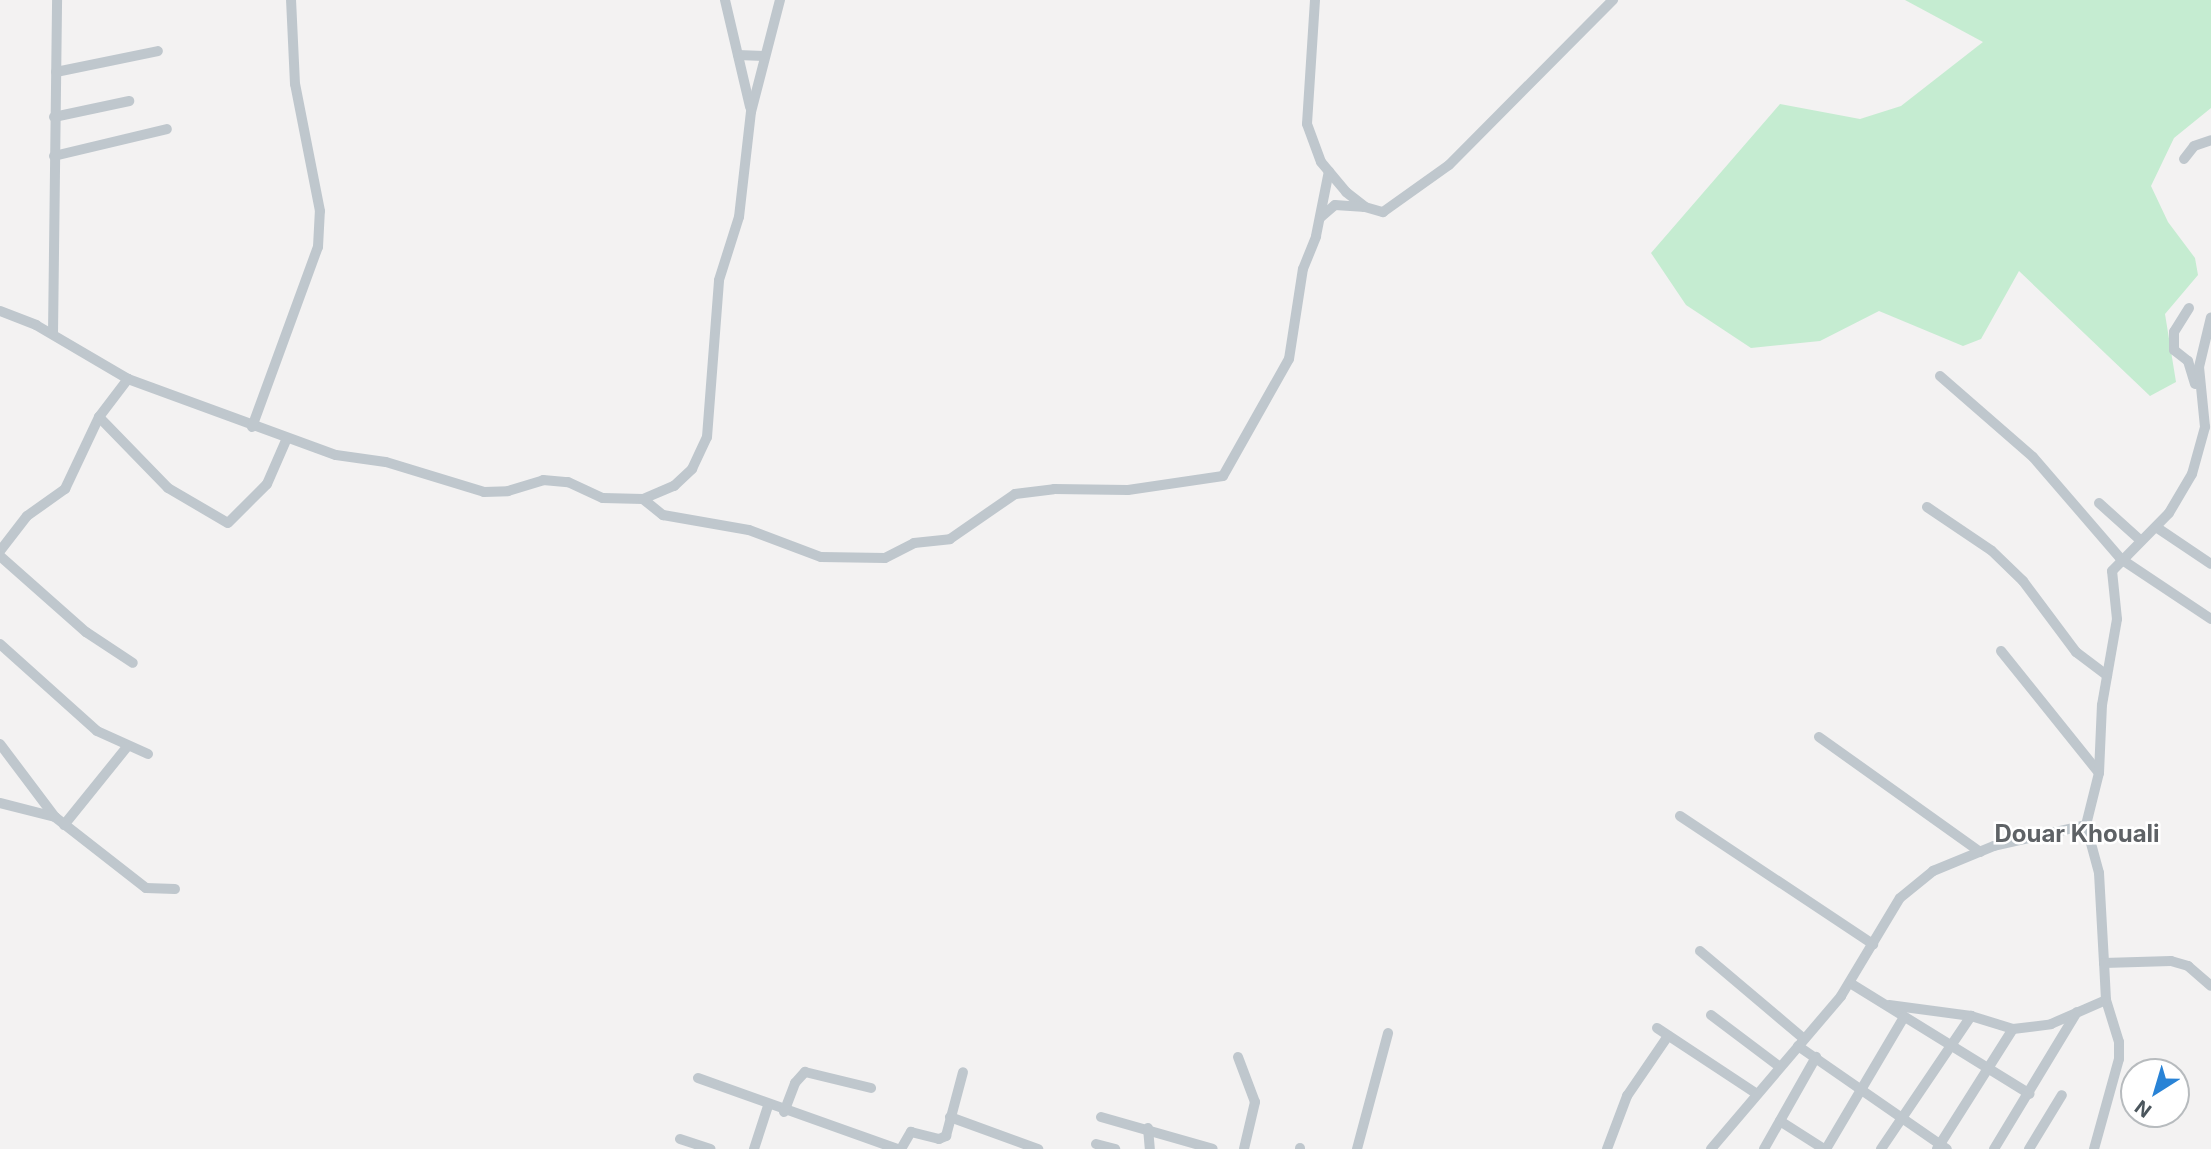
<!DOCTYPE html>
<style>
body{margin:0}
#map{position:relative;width:2211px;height:1149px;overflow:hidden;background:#f3f2f2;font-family:Inter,sans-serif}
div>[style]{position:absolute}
.green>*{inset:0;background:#c5ecd1}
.minor>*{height:10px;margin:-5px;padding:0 5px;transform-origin:5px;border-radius:5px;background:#bfc7cd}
span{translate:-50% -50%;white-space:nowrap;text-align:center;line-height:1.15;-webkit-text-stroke:5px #fff;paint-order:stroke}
.neighbourhood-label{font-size:24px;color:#5e6266;font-weight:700}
.north{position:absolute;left:2120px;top:1058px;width:70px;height:70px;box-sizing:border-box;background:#fff;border:2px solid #b7bbbe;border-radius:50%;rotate:217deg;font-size:19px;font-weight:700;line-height:28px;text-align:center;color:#4b565d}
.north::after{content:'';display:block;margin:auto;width:24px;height:32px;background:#2983d6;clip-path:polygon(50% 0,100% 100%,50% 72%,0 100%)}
</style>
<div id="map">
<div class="green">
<div style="clip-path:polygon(1905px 0,2211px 0,2211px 108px,2174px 138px,2151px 186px,2168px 222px,2195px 258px,2198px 275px,2165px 314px,2176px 382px,2150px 396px,2019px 271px,1981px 339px,1963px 346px,1879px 311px,1820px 341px,1751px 348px,1686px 305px,1651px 253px,1780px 104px,1860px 119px,1901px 106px,1983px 42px)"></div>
</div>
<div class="minor">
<div style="left:725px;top:0;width:110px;rotate:76.8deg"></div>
<div style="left:1315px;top:0;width:124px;rotate:93.7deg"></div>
<div style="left:1307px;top:124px;width:40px;rotate:69.8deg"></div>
<div style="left:1321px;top:162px;width:39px;rotate:50deg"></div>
<div style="left:1346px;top:192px;width:24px;rotate:38deg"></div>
<div style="left:1365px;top:207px;width:19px;rotate:16deg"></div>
<div style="left:1383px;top:212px;width:81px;rotate:-35.5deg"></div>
<div style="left:1449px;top:165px;width:233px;rotate:-45.2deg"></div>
<div style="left:738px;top:55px;width:26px;rotate:2deg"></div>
<div style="left:56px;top:72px;width:104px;rotate:-11.6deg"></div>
<div style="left:54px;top:117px;width:77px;rotate:-12deg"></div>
<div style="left:54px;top:156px;width:116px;rotate:-13.4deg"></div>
<div style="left:2184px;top:159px;width:16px;rotate:-52deg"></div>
<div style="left:2194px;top:146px;width:18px;rotate:-19deg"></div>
<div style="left:1321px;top:217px;width:18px;rotate:-41deg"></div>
<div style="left:1335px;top:205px;width:27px;rotate:4deg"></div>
<div style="left:2189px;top:308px;width:28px;rotate:122deg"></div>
<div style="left:2174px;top:332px;width:18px;rotate:90deg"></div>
<div style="left:2174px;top:350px;width:18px;rotate:38deg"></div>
<div style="left:2188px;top:361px;width:24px;rotate:73deg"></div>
<div style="left:0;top:311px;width:39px;rotate:21deg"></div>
<div style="left:36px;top:325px;width:107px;rotate:30.4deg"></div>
<div style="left:128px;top:379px;width:221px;rotate:20.1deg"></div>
<div style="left:336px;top:455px;width:50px;rotate:8deg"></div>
<div style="left:386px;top:462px;width:102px;rotate:17deg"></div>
<div style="left:484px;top:492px;width:24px;rotate:-2deg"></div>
<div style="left:508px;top:491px;width:37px;rotate:-17deg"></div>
<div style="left:543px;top:480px;width:25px;rotate:5deg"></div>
<div style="left:568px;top:482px;width:38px;rotate:25deg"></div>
<div style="left:603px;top:498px;width:40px;rotate:1.4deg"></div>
<div style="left:643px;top:499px;width:26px;rotate:39deg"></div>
<div style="left:663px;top:515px;width:87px;rotate:9.9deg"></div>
<div style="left:749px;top:530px;width:77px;rotate:20.6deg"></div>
<div style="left:821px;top:557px;width:64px;rotate:0.9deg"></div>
<div style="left:885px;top:558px;width:33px;rotate:-27deg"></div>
<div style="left:914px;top:543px;width:36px;rotate:-6deg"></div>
<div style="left:950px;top:539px;width:79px;rotate:-34.7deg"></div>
<div style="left:1015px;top:494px;width:39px;rotate:-7deg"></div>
<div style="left:1054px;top:489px;width:74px;rotate:0.8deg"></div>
<div style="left:1128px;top:490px;width:96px;rotate:-8.4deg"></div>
<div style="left:1223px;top:476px;width:134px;rotate:-60.6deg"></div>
<div style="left:1289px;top:359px;width:91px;rotate:-81.2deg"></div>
<div style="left:1303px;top:269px;width:35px;rotate:-68deg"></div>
<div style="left:1316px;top:236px;width:66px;rotate:-78.7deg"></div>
<div style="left:53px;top:334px;width:334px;rotate:-89.3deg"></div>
<div style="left:1940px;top:376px;width:123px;rotate:41.1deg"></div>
<div style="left:2033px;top:457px;width:135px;rotate:49.2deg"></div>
<div style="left:2121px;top:559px;width:108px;rotate:33.7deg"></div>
<div style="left:99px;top:417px;width:99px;rotate:45.8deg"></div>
<div style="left:168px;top:488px;width:69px;rotate:30.3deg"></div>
<div style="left:228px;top:523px;width:55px;rotate:-45deg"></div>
<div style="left:267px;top:484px;width:50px;rotate:-66.5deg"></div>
<div style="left:252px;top:427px;width:192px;rotate:-69.9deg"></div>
<div style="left:318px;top:247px;width:36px;rotate:-87deg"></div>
<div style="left:320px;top:211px;width:129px;rotate:-101.1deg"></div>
<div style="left:295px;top:84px;width:84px;rotate:-92.7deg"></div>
<div style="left:643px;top:499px;width:34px;rotate:-23deg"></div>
<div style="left:674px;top:486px;width:25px;rotate:-43deg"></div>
<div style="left:692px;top:469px;width:35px;rotate:-65deg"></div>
<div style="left:707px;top:437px;width:157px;rotate:-85.6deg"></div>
<div style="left:719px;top:280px;width:66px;rotate:-72.4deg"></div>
<div style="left:739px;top:217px;width:106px;rotate:-83.5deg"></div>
<div style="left:751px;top:112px;width:116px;rotate:-75.5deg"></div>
<div style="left:2099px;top:503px;width:54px;rotate:42deg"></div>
<div style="left:1927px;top:507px;width:78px;rotate:34.1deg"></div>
<div style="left:1992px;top:551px;width:43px;rotate:44.1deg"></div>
<div style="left:2023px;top:581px;width:89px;rotate:53.3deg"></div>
<div style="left:2076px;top:652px;width:39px;rotate:37deg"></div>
<div style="left:2156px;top:527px;width:66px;rotate:33.9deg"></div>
<div style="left:0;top:551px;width:44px;rotate:-52.4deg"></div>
<div style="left:27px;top:516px;width:47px;rotate:-35.4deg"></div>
<div style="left:65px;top:489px;width:80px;rotate:-64.7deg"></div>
<div style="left:99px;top:417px;width:48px;rotate:-52.7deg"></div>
<div style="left:0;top:556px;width:115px;rotate:41.5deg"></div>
<div style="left:86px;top:632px;width:56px;rotate:33.4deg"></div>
<div style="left:0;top:644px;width:130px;rotate:41.9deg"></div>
<div style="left:97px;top:731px;width:56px;rotate:24.3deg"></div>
<div style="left:2001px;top:651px;width:156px;rotate:51.2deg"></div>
<div style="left:1819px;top:737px;width:198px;rotate:35.5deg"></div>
<div style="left:0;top:744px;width:91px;rotate:53deg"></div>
<div style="left:55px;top:817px;width:57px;rotate:-165.7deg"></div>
<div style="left:1680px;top:816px;width:232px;rotate:33.6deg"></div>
<div style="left:55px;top:817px;width:115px;rotate:38deg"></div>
<div style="left:146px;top:888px;width:29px;rotate:2deg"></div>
<div style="left:64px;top:825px;width:100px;rotate:-51.1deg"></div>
<div style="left:2086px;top:825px;width:54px;rotate:-76deg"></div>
<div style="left:2099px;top:773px;width:68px;rotate:-87.5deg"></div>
<div style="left:2102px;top:705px;width:87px;rotate:-80.1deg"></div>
<div style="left:2117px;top:619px;width:48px;rotate:-95.9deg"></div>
<div style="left:2112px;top:571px;width:81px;rotate:-45.5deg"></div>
<div style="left:2169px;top:513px;width:45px;rotate:-59.5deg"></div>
<div style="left:2192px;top:474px;width:49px;rotate:-74.5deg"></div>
<div style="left:2205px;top:427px;width:60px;rotate:-95.7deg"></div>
<div style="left:2199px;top:367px;width:51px;rotate:-76.5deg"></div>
<div style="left:1700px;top:951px;width:136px;rotate:40.2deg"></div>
<div style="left:1850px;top:983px;width:211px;rotate:31.7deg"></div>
<div style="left:1889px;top:1005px;width:83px;rotate:7.6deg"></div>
<div style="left:1971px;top:1016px;width:44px;rotate:17.2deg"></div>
<div style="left:1711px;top:1015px;width:86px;rotate:37deg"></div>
<div style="left:1657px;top:1028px;width:120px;rotate:33.4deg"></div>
<div style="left:1798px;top:1046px;width:181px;rotate:34.7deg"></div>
<div style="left:1238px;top:1057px;width:48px;rotate:69.3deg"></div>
<div style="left:1255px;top:1102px;width:48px;rotate:103.2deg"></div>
<div style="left:698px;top:1078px;width:211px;rotate:19.6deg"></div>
<div style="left:784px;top:1112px;width:31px;rotate:-69deg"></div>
<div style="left:795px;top:1083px;width:15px;rotate:-48deg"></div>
<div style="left:805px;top:1072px;width:68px;rotate:13.6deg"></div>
<div style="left:950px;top:1117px;width:94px;rotate:20deg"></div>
<div style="left:1101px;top:1117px;width:116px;rotate:15.9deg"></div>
<div style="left:1780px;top:1121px;width:52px;rotate:32.5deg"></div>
<div style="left:1148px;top:1128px;width:21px;rotate:85deg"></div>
<div style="left:680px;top:1139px;width:32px;rotate:18deg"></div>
<div style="left:1096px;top:1144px;width:20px;rotate:15deg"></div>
<div style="left:754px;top:1149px;width:45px;rotate:-72deg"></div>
<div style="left:901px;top:1149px;width:20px;rotate:-60deg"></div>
<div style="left:911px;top:1132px;width:29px;rotate:14deg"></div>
<div style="left:939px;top:1139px;width:8px;rotate:-23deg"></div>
<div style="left:946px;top:1136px;width:66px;rotate:-75.1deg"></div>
<div style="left:1300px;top:1149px;width:1px;rotate:-90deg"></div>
<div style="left:1357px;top:1149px;width:120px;rotate:-75deg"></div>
<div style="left:1607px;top:1149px;width:57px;rotate:-69.3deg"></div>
<div style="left:1627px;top:1096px;width:73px;rotate:-55.7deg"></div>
<div style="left:1711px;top:1149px;width:201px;rotate:-49.6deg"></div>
<div style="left:1841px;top:996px;width:114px;rotate:-59deg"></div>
<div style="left:1900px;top:898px;width:43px;rotate:-39.3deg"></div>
<div style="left:1933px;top:871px;width:66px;rotate:-22.3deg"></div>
<div style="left:1994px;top:846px;width:94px;rotate:-12.9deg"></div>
<div style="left:2086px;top:825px;width:50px;rotate:74.8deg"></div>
<div style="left:2099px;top:873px;width:90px;rotate:86.8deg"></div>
<div style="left:2104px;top:963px;width:67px;rotate:-1.7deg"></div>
<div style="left:2171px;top:961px;width:18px;rotate:16deg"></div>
<div style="left:2188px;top:966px;width:30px;rotate:41deg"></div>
<div style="left:1764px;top:1149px;width:106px;rotate:-60.5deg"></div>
<div style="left:1826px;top:1149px;width:153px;rotate:-59.4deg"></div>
<div style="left:1881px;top:1149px;width:161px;rotate:-55.9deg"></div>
<div style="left:1937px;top:1149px;width:142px;rotate:-57.7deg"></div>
<div style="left:2013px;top:1029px;width:38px;rotate:-7deg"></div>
<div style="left:2051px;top:1024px;width:60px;rotate:-23.6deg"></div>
<div style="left:2106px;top:1000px;width:37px;rotate:-93deg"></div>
<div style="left:1994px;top:1149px;width:160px;rotate:-58.8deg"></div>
<div style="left:2029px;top:1149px;width:63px;rotate:-58.6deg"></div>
<div style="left:2094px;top:1149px;width:93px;rotate:-74.5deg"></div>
<div style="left:2119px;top:1059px;width:17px;rotate:-90deg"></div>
<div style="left:2119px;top:1042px;width:44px;rotate:-107.2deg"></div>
</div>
<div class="neighbourhood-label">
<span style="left:2077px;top:834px">Douar Khouali</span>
</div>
<div class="north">N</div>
</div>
